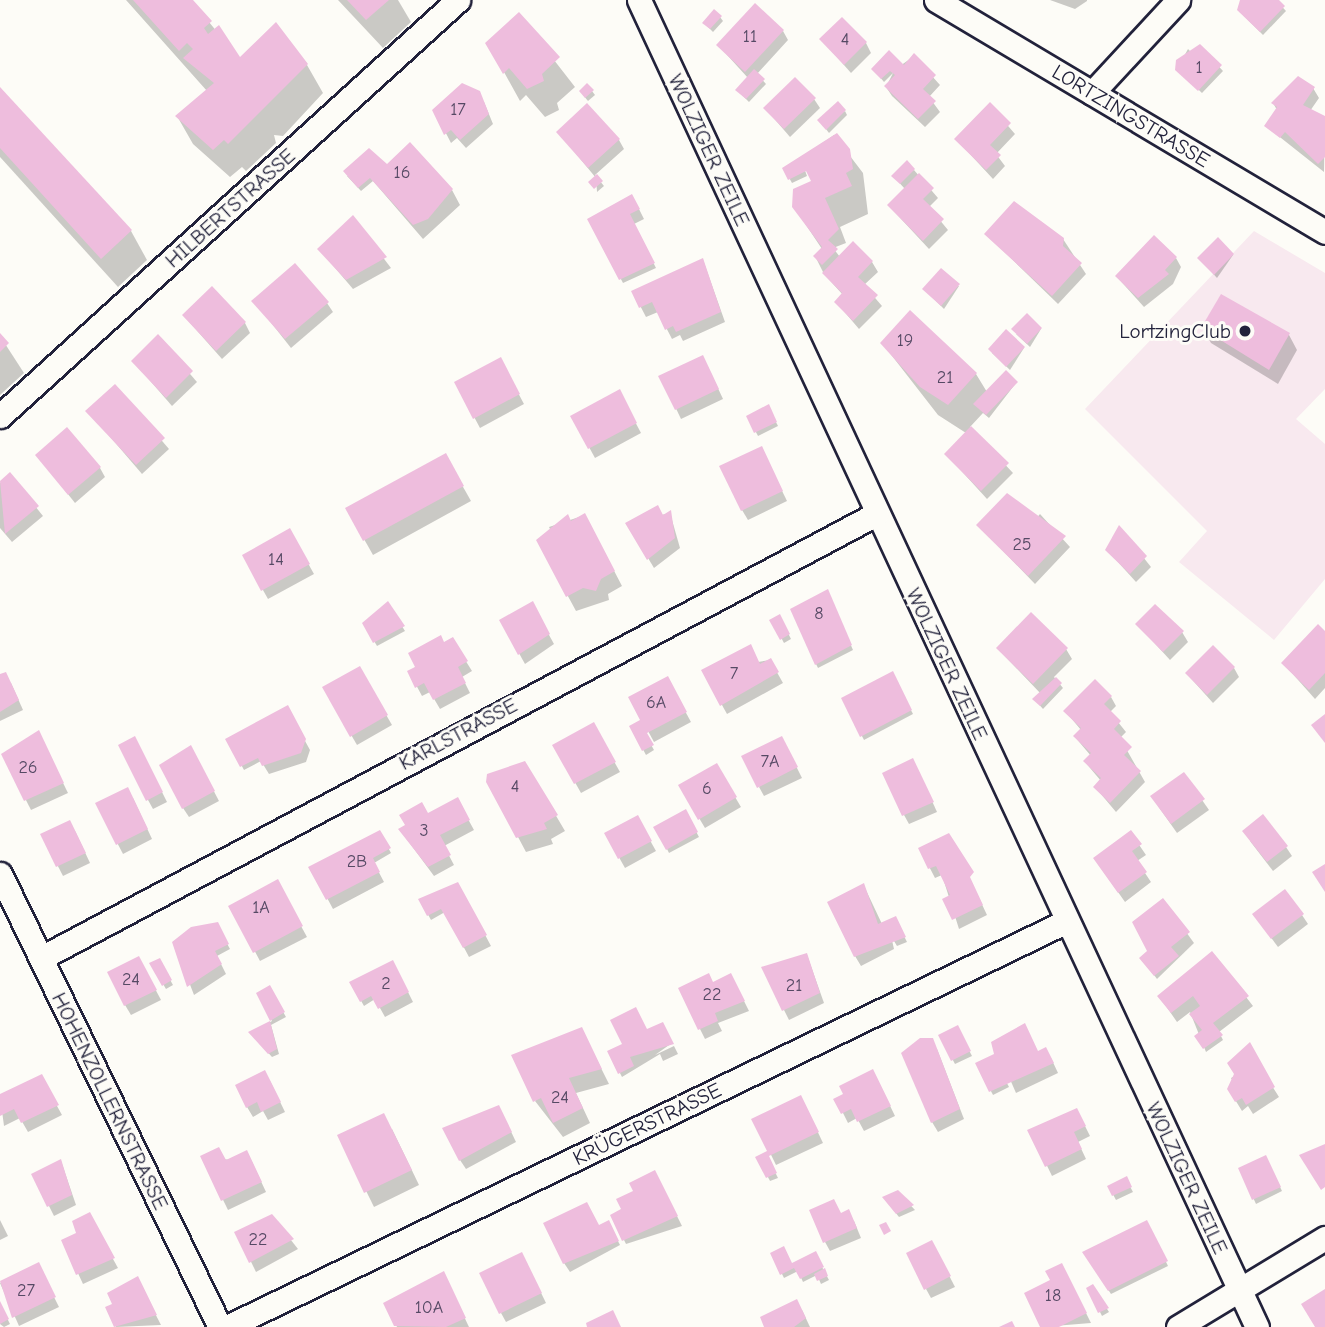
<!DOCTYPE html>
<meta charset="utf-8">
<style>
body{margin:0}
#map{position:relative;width:1325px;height:1327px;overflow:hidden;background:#fdfcf7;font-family:"Comic Neue",sans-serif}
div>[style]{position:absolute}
.built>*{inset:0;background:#f8e9ef}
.shadow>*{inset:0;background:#0003}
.building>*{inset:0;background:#eebddd}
.roads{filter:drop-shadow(2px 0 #22223b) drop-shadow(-2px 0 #22223b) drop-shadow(0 2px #22223b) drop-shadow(0 -2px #22223b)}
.street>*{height:23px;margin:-11.5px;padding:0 11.5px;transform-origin:11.5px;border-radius:11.5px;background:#fdfcf7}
.dots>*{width:19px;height:19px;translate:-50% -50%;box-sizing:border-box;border:4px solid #fdfcf7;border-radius:50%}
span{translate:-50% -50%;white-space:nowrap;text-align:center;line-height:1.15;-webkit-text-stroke:6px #fdfcf7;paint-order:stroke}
.number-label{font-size:18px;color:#554964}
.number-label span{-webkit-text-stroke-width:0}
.street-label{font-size:21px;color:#22223b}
.poi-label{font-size:21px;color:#22223b}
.right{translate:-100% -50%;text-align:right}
</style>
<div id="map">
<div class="built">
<div style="clip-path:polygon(1254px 231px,1325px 273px,1325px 389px,1296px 419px,1325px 444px,1325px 579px,1274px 640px,1179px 562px,1207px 531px,1085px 409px)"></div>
</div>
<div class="shadow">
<div style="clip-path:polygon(126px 0,191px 0,240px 60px,307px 65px,323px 93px,283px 136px,274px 135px,276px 143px,246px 171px,242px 167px,230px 177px,193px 144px,177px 116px,207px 91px)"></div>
<div style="clip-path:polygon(338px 0,398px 0,411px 22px,383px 48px)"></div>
<div style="clip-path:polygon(1050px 0,1087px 0,1087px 1px,1075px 9px)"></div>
<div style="clip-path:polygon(1245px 0,1276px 0,1286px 11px,1263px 35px,1242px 14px)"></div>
<div style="clip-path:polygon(519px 15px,575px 87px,557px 103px,559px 110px,545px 117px,526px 95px,520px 101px,488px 43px)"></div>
<div style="clip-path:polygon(720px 17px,723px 21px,713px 32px,704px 23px)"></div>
<div style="clip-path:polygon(783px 31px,788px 40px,757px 74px,766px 84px,749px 102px,737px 90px,748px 78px,718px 45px)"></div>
<div style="clip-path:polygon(821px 39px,866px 43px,871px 53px,851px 73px)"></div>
<div style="clip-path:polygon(1200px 46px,1223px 71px,1202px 93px,1177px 69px,1188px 49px,1193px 54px)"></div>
<div style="clip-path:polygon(914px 56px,940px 85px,929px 97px,940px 112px,925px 127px,892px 96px,886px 87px,893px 73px,884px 82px,873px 69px,900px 66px)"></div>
<div style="clip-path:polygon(1313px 88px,1319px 98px,1310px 111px,1325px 119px,1324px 172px,1266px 126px,1277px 110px,1273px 103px)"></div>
<div style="clip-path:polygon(0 90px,131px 231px,147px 260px,118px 287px,0 157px)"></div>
<div style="clip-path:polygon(592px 91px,595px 95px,588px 101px,583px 95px)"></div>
<div style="clip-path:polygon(814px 99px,820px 108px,790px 137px,765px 108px)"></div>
<div style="clip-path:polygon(484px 102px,493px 124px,466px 148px,457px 138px,451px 143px,434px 110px)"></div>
<div style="clip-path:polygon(990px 105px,1015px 134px,996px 154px,1005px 166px,993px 179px,956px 139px)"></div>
<div style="clip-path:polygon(845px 111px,847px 115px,829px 133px,822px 124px)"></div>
<div style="clip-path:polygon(558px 132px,619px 140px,624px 149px,595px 175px,604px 186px,597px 192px,596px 178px)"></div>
<div style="clip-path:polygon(834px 135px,863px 173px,868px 214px,840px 227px,846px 243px,833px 248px,840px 257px,853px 244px,872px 262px,878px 272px,864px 285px,882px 306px,859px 329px,836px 302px,843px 295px,824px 274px,815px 256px,822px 249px,794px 207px,813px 182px,804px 156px)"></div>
<div style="clip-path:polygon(383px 165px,452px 190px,460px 205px,423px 239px,373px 181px,361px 191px,347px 176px)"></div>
<div style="clip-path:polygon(803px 165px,807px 176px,792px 183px,784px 169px)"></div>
<div style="clip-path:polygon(914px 170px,938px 198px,929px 207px,948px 230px,929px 249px,889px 206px,905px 189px,893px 176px)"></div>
<div style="clip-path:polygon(637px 205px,644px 219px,634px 224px,656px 268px,623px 283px,590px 220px)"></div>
<div style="clip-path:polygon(353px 218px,391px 268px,353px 289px,319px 249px)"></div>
<div style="clip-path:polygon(986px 234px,1063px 239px,1086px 274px,1058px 304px)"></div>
<div style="clip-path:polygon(1233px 255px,1217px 278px,1199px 258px)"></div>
<div style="clip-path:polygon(1176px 258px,1181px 267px,1173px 284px,1144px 307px,1117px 277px)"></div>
<div style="clip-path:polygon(703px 260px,725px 322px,683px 341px,680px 335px,672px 339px,658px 312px,646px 317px,633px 292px)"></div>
<div style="clip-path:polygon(959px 286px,944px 309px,924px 289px)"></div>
<div style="clip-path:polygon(254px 301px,327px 303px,333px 312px,291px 348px)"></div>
<div style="clip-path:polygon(184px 316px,245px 323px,250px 333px,222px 359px)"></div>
<div style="clip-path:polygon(1203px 328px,1289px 335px,1297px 350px,1278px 384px,1211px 343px)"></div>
<div style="clip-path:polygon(1041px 329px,1030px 347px,1016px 334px)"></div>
<div style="clip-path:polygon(0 336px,24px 373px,0 395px)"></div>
<div style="clip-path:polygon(158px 337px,197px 382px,172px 406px,133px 361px)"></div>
<div style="clip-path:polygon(882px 343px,976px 374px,987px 392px,1016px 383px,989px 418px,983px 413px,970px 427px,1013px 473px,987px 499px,946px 454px,966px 433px,938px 415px)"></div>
<div style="clip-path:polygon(1024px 348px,1010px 370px,992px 353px)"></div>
<div style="clip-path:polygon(500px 359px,524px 404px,480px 428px,456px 383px)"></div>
<div style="clip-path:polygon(708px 367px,723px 399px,681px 419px,661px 377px)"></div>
<div style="clip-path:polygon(115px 386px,169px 449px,142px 474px,88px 411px)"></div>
<div style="clip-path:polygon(624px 401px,641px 433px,595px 458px,572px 416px)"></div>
<div style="clip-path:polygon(768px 407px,778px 426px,758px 436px,748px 417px)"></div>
<div style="clip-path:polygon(37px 455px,100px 468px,105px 477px,75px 503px)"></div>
<div style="clip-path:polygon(445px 455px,471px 501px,373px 555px,347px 509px)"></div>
<div style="clip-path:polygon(766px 458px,787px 501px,748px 520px,742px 510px)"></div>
<div style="clip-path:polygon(10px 475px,43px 516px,12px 542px,0 528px,0 483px)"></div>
<div style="clip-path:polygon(670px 513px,680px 548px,654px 568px,627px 523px)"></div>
<div style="clip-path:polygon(1040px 514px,1070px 547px,1035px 584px,978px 525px,1034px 521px)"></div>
<div style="clip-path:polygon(585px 515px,622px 586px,608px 594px,609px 600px,576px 611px,538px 541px,552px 533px,549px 527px)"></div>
<div style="clip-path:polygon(1120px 528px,1151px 567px,1136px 582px,1107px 550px)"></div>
<div style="clip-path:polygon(290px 531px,314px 574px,268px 599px,244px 556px)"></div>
<div style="clip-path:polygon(829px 595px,853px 650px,818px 668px,816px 664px)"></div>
<div style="clip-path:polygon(388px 604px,405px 631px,377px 646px,364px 624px)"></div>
<div style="clip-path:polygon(532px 604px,554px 644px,525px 664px,501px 621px)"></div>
<div style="clip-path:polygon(780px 617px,791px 639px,784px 643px,772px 621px)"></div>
<div style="clip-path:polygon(1137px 624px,1182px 632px,1188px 642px,1170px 660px)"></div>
<div style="clip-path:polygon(1325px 634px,1325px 688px,1315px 699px,1283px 663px)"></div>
<div style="clip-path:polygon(452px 639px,472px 671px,462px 677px,470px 693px,440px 709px,430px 692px,422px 696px,409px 672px)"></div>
<div style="clip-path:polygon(998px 649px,1066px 649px,1072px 659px,1054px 677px,1063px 688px,1043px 709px,1035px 700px,1041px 694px)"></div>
<div style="clip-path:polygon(770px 660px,783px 683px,727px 714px,703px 671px)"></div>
<div style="clip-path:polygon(359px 668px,392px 725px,357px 745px,324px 688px)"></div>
<div style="clip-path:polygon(1234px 668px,1239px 677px,1213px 703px,1187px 674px)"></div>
<div style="clip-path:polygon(892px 674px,913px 714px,864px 740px,843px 699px)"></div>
<div style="clip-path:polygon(0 677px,11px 683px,23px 710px,0 721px)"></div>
<div style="clip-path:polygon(667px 678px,691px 722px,654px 742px,630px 698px)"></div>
<div style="clip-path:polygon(1111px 697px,1116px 706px,1110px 712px,1126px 732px,1120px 738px,1145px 782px,1116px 812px,1095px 787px,1101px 781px,1085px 762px,1091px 756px,1075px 737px,1081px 730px,1066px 712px)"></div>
<div style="clip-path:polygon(287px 708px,310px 750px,306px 762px,269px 774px,261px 761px,244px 770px,228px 740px)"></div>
<div style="clip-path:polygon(639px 723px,654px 750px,646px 755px,631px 727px)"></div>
<div style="clip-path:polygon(593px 724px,620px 772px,581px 793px,554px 745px)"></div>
<div style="clip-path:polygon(38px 732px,68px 793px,31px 810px,3px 755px)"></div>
<div style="clip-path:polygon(140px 748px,167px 802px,153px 809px,148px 800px)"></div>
<div style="clip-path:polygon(787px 748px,802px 778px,764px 796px,759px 787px)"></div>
<div style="clip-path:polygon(196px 757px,219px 801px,189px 817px,183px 808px)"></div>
<div style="clip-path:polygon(525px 763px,565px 831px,551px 839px,553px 844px,526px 852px,518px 837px)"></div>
<div style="clip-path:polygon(716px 765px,741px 807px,705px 828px,680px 786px)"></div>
<div style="clip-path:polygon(918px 770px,937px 812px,909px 824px,904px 815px)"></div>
<div style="clip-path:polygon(1184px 774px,1209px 810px,1177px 833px,1158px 806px)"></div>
<div style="clip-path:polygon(133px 798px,152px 839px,123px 854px,97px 804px)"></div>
<div style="clip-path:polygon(457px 799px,474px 830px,444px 846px,454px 865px,434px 876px,400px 830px)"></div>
<div style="clip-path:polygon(685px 811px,699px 837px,669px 853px,656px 827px)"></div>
<div style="clip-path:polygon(637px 817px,656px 851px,625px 868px,606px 834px)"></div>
<div style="clip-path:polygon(75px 831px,90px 863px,63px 876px,42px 835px)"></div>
<div style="clip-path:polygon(380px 832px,391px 853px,374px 863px,384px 882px,333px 909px,311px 868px)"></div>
<div style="clip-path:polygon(1131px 833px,1146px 855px,1137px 861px,1151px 882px,1125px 902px,1101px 868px)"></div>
<div style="clip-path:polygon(1250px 841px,1286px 847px,1292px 856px,1273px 871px)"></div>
<div style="clip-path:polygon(954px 845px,987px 915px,959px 929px,942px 875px,935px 878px,920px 849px)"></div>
<div style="clip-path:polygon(277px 882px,307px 937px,260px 961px,231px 907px)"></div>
<div style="clip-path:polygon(458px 884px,491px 946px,469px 957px,445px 912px,431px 920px,420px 900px)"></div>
<div style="clip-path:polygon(864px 886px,882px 924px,895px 918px,907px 942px,897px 946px,891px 936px,894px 949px,861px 966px,855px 956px)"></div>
<div style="clip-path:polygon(1163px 900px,1194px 943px,1157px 979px,1144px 962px)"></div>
<div style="clip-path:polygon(1302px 915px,1308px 924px,1278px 947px,1260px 923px)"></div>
<div style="clip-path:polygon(217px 925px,230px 949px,217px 956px,226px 974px,194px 995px,174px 943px)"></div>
<div style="clip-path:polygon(1212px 953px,1253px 1006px,1219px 1032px,1223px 1040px,1206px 1052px,1190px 1012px,1177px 1022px,1159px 996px)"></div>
<div style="clip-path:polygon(807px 955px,824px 1003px,789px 1020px,763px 968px)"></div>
<div style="clip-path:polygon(159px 960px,173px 985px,166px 989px,151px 964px)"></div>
<div style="clip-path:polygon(144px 968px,161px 1000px,131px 1015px,125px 1005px)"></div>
<div style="clip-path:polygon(398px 972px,413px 1002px,385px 1017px,375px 999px,364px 1006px,351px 983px)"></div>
<div style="clip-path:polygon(713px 984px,736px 985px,749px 1011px,718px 1023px,722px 1031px,705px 1039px,680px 989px)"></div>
<div style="clip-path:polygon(269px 987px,286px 1017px,271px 1025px,279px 1054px,272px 1057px,250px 1033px,272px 1021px,258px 994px)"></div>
<div style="clip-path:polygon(957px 1027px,972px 1056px,955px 1064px,940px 1036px)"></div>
<div style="clip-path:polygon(647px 1031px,672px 1043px,655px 1055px,674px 1046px,678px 1054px,663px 1061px,660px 1054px,622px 1077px,609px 1052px)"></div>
<div style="clip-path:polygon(994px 1043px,1051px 1058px,1058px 1073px,1016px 1093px)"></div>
<div style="clip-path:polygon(589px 1044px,609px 1084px,576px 1093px,590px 1123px,563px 1137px,535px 1101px)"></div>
<div style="clip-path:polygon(937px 1049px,964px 1119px,938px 1132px,932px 1122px)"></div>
<div style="clip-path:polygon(993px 1056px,1009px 1087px,993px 1095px,977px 1064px)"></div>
<div style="clip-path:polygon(1258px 1064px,1279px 1097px,1253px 1114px,1248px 1106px,1242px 1111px,1229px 1090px,1235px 1086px,1231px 1078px)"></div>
<div style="clip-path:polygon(41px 1077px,62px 1115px,28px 1132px,20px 1118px,4px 1126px,0 1096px)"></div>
<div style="clip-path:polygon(270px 1081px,285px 1112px,268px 1120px,263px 1111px,253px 1117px,247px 1107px)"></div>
<div style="clip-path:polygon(878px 1081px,895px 1116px,864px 1131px,857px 1118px,848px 1123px,836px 1099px)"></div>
<div style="clip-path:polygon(806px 1107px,823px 1143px,776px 1165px,754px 1120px)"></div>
<div style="clip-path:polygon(505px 1119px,516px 1142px,466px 1169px,460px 1160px)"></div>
<div style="clip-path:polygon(1082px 1120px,1090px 1136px,1078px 1142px,1086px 1159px,1052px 1176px,1030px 1131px)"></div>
<div style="clip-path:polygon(392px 1129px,419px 1185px,374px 1207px,339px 1136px)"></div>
<div style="clip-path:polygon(767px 1156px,778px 1178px,770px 1181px,758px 1158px)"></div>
<div style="clip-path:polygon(202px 1157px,252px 1162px,266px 1192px,228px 1210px)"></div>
<div style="clip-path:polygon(1266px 1157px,1282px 1191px,1256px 1204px,1240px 1169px)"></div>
<div style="clip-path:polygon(61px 1161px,76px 1205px,54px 1216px,33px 1174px)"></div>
<div style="clip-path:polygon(1126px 1179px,1133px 1192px,1116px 1200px,1109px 1187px)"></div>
<div style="clip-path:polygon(660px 1182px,682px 1226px,626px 1244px,612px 1216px)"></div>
<div style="clip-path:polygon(898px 1192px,915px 1210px,899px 1217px,887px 1202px)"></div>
<div style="clip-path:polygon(841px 1215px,854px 1221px,861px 1238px,830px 1251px,825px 1242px)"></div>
<div style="clip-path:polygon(272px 1216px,298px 1249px,256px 1272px,237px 1233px)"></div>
<div style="clip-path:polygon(0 1220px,8px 1236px,0 1240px)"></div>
<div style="clip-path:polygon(608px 1222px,620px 1245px,570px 1272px,564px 1263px)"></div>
<div style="clip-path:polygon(1147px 1222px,1168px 1266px,1111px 1294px,1084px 1253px)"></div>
<div style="clip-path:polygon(97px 1230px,118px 1268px,83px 1284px,63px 1241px)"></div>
<div style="clip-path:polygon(937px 1252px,955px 1287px,931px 1298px,926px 1289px)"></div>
<div style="clip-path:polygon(772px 1254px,792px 1265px,815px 1254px,829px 1280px,821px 1284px,817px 1275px,803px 1282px,798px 1271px,784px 1278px)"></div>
<div style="clip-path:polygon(527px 1264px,546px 1303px,506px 1322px,501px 1313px)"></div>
<div style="clip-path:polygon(38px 1265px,59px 1307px,19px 1326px,0 1283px)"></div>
<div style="clip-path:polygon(1067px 1275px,1091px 1323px,1042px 1327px,1052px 1281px)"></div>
<div style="clip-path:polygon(448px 1283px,469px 1327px,397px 1327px,385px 1303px)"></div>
<div style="clip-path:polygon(1093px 1286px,1109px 1312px,1102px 1316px,1088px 1288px)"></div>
<div style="clip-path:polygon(142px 1288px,161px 1325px,116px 1327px,107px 1308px)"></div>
<div style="clip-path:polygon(0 1304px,10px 1324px,4px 1327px,0 1324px)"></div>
<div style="clip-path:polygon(802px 1310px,810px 1327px,766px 1327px)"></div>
</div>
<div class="building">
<div style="clip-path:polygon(133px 0,193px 0,212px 21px,204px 28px,208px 34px,219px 25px,240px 57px,276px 22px,308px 64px,228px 144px,224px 140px,213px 150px,175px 116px,214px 83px,183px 58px,193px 49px,187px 43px,179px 51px)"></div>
<div style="clip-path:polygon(347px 0,389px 0,366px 20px)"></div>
<div style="clip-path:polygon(1240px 0,1279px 0,1285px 6px,1260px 32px,1237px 10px)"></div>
<div style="clip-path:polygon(755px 3px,784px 30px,745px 72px,716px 45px)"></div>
<div style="clip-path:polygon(714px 9px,722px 16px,710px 29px,702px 23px)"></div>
<div style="clip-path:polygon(519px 12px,560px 57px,542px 74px,544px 81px,527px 89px,509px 68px,503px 74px,485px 43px)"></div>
<div style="clip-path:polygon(842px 17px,867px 42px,844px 65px,819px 39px)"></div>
<div style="clip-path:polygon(1200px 44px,1222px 65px,1198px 91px,1175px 70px,1176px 60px)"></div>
<div style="clip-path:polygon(889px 50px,904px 65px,914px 53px,936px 75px,923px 89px,936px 101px,918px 119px,884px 86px,895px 75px,890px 71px,881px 79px,871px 69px)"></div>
<div style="clip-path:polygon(754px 69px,765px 79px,746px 99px,735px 90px)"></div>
<div style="clip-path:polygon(1298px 76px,1315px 87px,1303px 105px,1325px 116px,1325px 157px,1318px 164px,1285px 132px,1280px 138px,1264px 126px,1277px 107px,1271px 103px)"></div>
<div style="clip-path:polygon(795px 77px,816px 98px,784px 129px,763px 108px)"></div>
<div style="clip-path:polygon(462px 83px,480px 91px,489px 114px,460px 140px,451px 130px,444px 135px,432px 110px)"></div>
<div style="clip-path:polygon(587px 83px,594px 90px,585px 98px,579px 91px)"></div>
<div style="clip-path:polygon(0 87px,132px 230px,101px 259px,0 148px)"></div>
<div style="clip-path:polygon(838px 101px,846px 110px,826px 130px,817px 120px)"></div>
<div style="clip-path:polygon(990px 102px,1011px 123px,990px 145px,1001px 155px,986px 170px,954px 139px)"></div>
<div style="clip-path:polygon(587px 103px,620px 139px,588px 168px,556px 132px)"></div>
<div style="clip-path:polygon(837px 133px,850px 149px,853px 169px,846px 173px,852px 186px,825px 198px,839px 229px,828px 240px,838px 249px,822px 265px,813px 256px,822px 247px,792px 207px,793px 189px,811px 181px,806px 171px,788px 180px,782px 168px)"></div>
<div style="clip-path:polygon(410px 142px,453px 189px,428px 219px,413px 225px,370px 178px,358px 188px,343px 171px,369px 148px,387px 164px)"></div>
<div style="clip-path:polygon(907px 160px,915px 169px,900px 184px,891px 176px)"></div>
<div style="clip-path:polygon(919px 173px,934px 188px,923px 199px,944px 219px,923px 241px,887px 205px)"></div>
<div style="clip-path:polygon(597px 174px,603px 181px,594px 189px,588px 182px)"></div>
<div style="clip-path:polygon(632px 194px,640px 209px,630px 214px,655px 263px,619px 280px,587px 219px)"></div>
<div style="clip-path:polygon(1014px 201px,1064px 238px,1063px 246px,1082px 263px,1052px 296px,984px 234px)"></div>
<div style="clip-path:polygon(353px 215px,387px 257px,346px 280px,317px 249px)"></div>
<div style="clip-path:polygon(1154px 235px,1177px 257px,1165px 270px,1169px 274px,1138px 298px,1115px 276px)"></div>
<div style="clip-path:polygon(1218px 237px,1234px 254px,1214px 275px,1197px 258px)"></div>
<div style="clip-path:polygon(853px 241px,873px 261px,858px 277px,878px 295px,853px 321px,834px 302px,842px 293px,822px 273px)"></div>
<div style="clip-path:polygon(703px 258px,721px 312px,676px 332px,673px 326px,665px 330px,652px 302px,639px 308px,631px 291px)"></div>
<div style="clip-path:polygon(295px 263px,329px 302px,285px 339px,251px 301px)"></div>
<div style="clip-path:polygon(941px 268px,960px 284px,941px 306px,922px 289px)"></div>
<div style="clip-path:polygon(212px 286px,246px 322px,216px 351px,182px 315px)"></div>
<div style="clip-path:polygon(1221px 294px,1290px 333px,1269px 370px,1201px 328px)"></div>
<div style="clip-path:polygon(910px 310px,977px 373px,948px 405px,920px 387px,880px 343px)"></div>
<div style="clip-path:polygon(1027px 313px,1042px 328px,1027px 344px,1011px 329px)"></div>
<div style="clip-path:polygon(1006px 329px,1025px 347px,1006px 367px,988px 349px)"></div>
<div style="clip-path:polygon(0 333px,9px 343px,0 352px)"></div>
<div style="clip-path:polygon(158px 334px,193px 371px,166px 398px,131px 361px)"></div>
<div style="clip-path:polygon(703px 355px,719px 389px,675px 410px,658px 376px)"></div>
<div style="clip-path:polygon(501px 357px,520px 394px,473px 419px,454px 382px)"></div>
<div style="clip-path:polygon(1006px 370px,1018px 382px,986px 415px,973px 404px)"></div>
<div style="clip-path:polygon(115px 384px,165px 438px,136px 465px,85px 411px)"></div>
<div style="clip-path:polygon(620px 389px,637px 423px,588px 449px,570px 416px)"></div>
<div style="clip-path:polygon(769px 404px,777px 422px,754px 433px,746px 416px)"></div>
<div style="clip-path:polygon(971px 426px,1009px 463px,981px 491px,944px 454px)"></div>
<div style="clip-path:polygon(67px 427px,101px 467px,68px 495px,35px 455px)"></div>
<div style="clip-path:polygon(762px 446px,783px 491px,741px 511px,719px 466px)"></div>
<div style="clip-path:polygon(446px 453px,464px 486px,363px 541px,345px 508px)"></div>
<div style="clip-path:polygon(10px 472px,39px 506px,5px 534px,0 481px)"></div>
<div style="clip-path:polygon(1007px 493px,1066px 536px,1028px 576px,976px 525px)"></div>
<div style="clip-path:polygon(658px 505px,663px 515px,671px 510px,675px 538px,647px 560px,625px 523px)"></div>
<div style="clip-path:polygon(585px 513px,615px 571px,601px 579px,596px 591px,583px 588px,566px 597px,536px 540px,568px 514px,571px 521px)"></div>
<div style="clip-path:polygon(1119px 525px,1147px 556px,1130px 574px,1105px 550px)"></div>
<div style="clip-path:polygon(290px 528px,310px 564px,261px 591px,242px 555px)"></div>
<div style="clip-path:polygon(828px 589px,852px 645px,815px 665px,790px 609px)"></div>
<div style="clip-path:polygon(388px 601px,405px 626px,373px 643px,362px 623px)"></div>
<div style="clip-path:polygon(533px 601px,550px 634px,518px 655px,499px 620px)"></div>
<div style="clip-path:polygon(1155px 604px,1184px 631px,1163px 652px,1135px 624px)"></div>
<div style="clip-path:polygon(1031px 612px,1068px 648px,1033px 684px,996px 648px)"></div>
<div style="clip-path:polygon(780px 614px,790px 634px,780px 640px,769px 620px)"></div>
<div style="clip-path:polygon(1318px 624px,1325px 631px,1325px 673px,1309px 690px,1281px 663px)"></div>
<div style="clip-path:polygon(441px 635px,444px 642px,453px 637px,468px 661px,458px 667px,466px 683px,433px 700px,424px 683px,415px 688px,407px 671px,415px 667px,408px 653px)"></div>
<div style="clip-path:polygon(751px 644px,760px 664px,771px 658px,779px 672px,720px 706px,701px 670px)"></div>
<div style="clip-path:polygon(1213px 645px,1235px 667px,1207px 695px,1185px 673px)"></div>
<div style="clip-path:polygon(360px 666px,388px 715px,350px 737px,322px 687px)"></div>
<div style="clip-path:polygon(893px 671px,912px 710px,860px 737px,841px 698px)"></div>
<div style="clip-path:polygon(6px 672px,19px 700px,0 712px,0 674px)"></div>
<div style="clip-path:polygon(668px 676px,687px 712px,647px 733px,654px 745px,642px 751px,629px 726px,640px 720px,628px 697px)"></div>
<div style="clip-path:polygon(1056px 677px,1062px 683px,1040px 706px,1032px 699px)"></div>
<div style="clip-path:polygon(1095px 679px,1112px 696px,1104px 704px,1121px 721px,1114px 729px,1132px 747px,1124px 755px,1141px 771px,1110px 803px,1093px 787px,1101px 778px,1083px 761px,1091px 753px,1073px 736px,1081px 728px,1063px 711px)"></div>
<div style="clip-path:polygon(288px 705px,306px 739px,301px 753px,262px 766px,258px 758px,240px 767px,225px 739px)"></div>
<div style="clip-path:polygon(1325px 714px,1325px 743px,1311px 725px)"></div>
<div style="clip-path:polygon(594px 722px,616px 762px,574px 784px,552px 745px)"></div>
<div style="clip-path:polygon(39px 730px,64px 783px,24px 801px,1px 754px)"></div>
<div style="clip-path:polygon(135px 736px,163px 792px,146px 801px,118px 745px)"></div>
<div style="clip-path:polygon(782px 736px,798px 767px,757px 788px,741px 756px)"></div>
<div style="clip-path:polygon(191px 745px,215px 791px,182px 809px,159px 765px)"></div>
<div style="clip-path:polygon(913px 758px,934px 802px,902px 816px,882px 773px)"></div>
<div style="clip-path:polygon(525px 761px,558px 815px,544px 823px,547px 829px,516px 838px,486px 782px,487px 774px)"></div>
<div style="clip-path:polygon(717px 763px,737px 797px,698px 820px,678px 785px)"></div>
<div style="clip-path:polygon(1184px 772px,1205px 799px,1171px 824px,1150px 796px)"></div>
<div style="clip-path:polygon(128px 787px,148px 829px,116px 845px,95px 803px)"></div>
<div style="clip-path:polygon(458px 797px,470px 820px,440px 835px,451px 855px,428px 867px,398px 829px,405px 825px,399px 815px,422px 802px,428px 813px)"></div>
<div style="clip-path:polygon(686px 809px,698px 832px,666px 850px,653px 827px)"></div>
<div style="clip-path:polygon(1263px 814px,1288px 846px,1267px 862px,1242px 831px)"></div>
<div style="clip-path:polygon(638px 815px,652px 841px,618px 859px,604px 833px)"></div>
<div style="clip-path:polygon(70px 820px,86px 853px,56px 867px,40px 834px)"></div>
<div style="clip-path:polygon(380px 830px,391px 848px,373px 858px,380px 872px,326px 900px,308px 867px)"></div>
<div style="clip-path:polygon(1131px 830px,1142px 844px,1132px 851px,1147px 872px,1118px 893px,1093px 858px)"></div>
<div style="clip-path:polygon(949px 833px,974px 872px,970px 877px,983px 905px,952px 920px,942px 899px,950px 895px,936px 866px,928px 869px,918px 848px)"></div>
<div style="clip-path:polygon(1325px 864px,1325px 892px,1312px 872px)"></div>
<div style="clip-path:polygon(278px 879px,303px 926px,253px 953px,228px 906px)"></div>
<div style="clip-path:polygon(458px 882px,487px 935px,463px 948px,441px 909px,427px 916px,418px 899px)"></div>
<div style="clip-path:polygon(864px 883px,878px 924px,896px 916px,906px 937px,854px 957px,827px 902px)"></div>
<div style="clip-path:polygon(1285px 889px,1304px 914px,1271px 939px,1252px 914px)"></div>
<div style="clip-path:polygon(1163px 898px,1190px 932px,1171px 947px,1179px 956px,1154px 976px,1139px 958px,1147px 951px,1132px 922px)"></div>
<div style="clip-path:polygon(218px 922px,229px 944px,215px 951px,222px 964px,187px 987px,172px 942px,191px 927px)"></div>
<div style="clip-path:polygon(1212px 951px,1249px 996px,1213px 1023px,1223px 1035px,1203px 1049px,1194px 1036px,1202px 1030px,1189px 1014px,1200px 1006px,1193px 996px,1171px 1013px,1157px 996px)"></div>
<div style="clip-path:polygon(807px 953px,820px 993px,782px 1011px,761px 967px)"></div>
<div style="clip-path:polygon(139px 956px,157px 990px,124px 1006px,107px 972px)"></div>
<div style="clip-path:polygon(160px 958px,172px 980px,162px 986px,149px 963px)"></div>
<div style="clip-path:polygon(393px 960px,409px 992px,378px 1009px,371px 996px,360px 1002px,349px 982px)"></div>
<div style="clip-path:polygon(709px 973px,713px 982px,731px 973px,745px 1001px,715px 1013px,718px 1021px,698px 1030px,678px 988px)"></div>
<div style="clip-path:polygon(270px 985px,285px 1012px,270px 1021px,277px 1049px,268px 1054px,248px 1032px,270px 1021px,256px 993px)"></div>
<div style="clip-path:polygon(636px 1007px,647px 1029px,663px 1022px,674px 1044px,630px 1057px,634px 1066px,618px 1074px,607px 1051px,622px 1044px,610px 1020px)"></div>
<div style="clip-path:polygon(1025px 1023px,1038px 1051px,1046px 1047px,1054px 1063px,989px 1092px,975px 1063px,994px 1054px,991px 1042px)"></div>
<div style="clip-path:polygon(958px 1025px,971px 1051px,951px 1061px,938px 1035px)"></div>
<div style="clip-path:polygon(582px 1027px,602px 1069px,569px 1078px,583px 1108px,553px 1123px,541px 1098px,533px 1102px,511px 1055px)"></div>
<div style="clip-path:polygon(920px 1038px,933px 1038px,960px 1109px,931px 1123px,901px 1053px)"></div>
<div style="clip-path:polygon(1250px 1042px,1275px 1087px,1246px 1105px,1242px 1098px,1235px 1102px,1227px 1089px,1234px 1074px,1227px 1063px)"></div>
<div style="clip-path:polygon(873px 1069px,891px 1106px,857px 1122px,851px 1109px,841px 1114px,833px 1099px,843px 1094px,839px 1086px)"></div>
<div style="clip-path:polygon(265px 1070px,281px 1102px,261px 1112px,257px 1102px,246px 1108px,235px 1085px)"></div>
<div style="clip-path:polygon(42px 1074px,59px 1105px,21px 1123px,14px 1109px,0 1116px,0 1094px)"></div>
<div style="clip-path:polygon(801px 1095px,819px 1132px,769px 1156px,777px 1173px,766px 1178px,755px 1157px,767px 1151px,751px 1119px)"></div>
<div style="clip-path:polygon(499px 1105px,512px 1132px,459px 1161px,442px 1128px)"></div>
<div style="clip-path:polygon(1077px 1108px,1086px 1126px,1074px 1132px,1082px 1149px,1045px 1167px,1027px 1130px)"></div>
<div style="clip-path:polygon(384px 1113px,412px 1170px,364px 1193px,337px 1135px)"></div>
<div style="clip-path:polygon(1325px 1144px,1325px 1187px,1321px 1190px,1299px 1155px)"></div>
<div style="clip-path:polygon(219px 1147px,226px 1160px,247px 1150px,262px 1182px,221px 1201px,200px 1156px)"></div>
<div style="clip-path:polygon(1266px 1155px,1281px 1187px,1252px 1200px,1238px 1168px)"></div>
<div style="clip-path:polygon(61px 1159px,72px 1195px,47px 1207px,31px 1174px)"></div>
<div style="clip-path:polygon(655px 1170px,678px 1216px,622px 1241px,610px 1215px,621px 1209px,616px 1199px,633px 1191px,629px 1183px)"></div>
<div style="clip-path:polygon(1127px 1176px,1132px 1187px,1112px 1196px,1107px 1186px)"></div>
<div style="clip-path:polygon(898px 1190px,914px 1205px,896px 1214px,882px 1197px)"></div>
<div style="clip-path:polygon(834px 1199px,841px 1213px,849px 1209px,857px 1228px,823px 1243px,809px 1210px)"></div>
<div style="clip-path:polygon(587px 1202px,599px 1225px,609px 1220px,619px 1241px,563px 1264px,543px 1223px)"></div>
<div style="clip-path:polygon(90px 1212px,115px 1258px,76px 1275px,61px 1240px,76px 1233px,72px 1221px)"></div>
<div style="clip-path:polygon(272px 1214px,294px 1239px,249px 1263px,234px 1232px)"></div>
<div style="clip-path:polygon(1147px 1220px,1168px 1261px,1108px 1291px,1082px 1252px)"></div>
<div style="clip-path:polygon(886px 1222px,891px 1231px,884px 1235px,879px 1225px)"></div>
<div style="clip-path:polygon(932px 1240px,951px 1276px,924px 1290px,906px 1253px)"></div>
<div style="clip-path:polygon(784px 1246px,792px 1263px,816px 1251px,824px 1267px,800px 1279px,794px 1268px,780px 1275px,770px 1253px)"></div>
<div style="clip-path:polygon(522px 1252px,542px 1293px,499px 1314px,479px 1273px)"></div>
<div style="clip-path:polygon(39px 1262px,56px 1297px,12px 1318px,0 1281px)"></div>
<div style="clip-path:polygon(1062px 1263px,1087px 1313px,1059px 1327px,1040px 1327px,1024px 1293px,1050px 1280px,1045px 1271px)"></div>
<div style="clip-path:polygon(825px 1268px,828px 1276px,817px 1281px,814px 1274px)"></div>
<div style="clip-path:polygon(444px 1271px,466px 1318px,446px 1327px,394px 1326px,383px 1303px)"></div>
<div style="clip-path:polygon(138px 1276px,157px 1315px,114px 1327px,105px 1307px,112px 1304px,107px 1293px)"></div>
<div style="clip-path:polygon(1093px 1284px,1109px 1308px,1098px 1313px,1086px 1288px)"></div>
<div style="clip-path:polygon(1325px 1289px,1325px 1327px,1315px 1327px,1301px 1304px)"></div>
<div style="clip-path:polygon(797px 1299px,806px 1318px,794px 1327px,764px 1327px,760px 1317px)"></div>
<div style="clip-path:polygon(0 1301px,9px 1319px,0 1324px)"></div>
<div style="clip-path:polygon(613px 1310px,621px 1327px,587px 1327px,586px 1323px)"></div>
<div style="clip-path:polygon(1012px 1321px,1015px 1327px,999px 1327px)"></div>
</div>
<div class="roads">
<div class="street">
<div style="left:639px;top:0;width:1464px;rotate:65.03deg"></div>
<div style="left:936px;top:0;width:453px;rotate:30.8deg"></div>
<div style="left:1092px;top:93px;width:127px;rotate:-47.2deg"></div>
<div style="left:0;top:416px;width:619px;rotate:-42.25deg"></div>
<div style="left:0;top:874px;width:504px;rotate:64.1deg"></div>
<div style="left:41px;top:958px;width:946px;rotate:-28deg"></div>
<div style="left:227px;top:1327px;width:933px;rotate:-25.8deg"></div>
<div style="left:1178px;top:1327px;width:172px;rotate:-31.2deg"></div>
</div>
</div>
<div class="dots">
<div style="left:1245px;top:331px;background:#22223b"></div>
</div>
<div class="number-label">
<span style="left:750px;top:37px">11</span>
<span style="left:845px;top:40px">4</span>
<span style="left:1199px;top:68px">1</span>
<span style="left:458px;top:110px">17</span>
<span style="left:402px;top:173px">16</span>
<span style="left:905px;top:341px">19</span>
<span style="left:945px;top:378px">21</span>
<span style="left:1022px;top:545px">25</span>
<span style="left:276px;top:560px">14</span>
<span style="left:819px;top:614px">8</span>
<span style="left:734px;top:674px">7</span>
<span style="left:656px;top:703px">6A</span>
<span style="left:770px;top:762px">7A</span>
<span style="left:28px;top:768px">26</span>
<span style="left:515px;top:787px">4</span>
<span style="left:707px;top:789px">6</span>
<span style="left:424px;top:831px">3</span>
<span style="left:357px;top:862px">2B</span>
<span style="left:261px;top:908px">1A</span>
<span style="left:131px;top:980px">24</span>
<span style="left:386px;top:984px">2</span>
<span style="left:794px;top:986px">21</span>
<span style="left:712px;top:995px">22</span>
<span style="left:560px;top:1098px">24</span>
<span style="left:258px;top:1240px">22</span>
<span style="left:26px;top:1291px">27</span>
<span style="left:1053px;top:1296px">18</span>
<span style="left:429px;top:1308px">10A</span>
</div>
<div class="street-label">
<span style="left:1131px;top:116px;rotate:31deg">LORTZINGSTRASSE</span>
<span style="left:709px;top:150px;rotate:65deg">WOLZIGER ZEILE</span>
<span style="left:230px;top:208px;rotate:-42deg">HILBERTSTRASSE</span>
<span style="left:947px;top:664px;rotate:65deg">WOLZIGER ZEILE</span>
<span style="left:458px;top:734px;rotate:-28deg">KARLSTRASSE</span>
<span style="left:110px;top:1101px;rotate:64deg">HOHENZOLLERNSTRASSE</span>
<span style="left:647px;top:1124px;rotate:-26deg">KRÜGERSTRASSE</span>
<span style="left:1187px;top:1178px;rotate:65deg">WOLZIGER ZEILE</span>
</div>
<div class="poi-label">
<span class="right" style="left:1231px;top:331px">LortzingClub</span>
</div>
</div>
